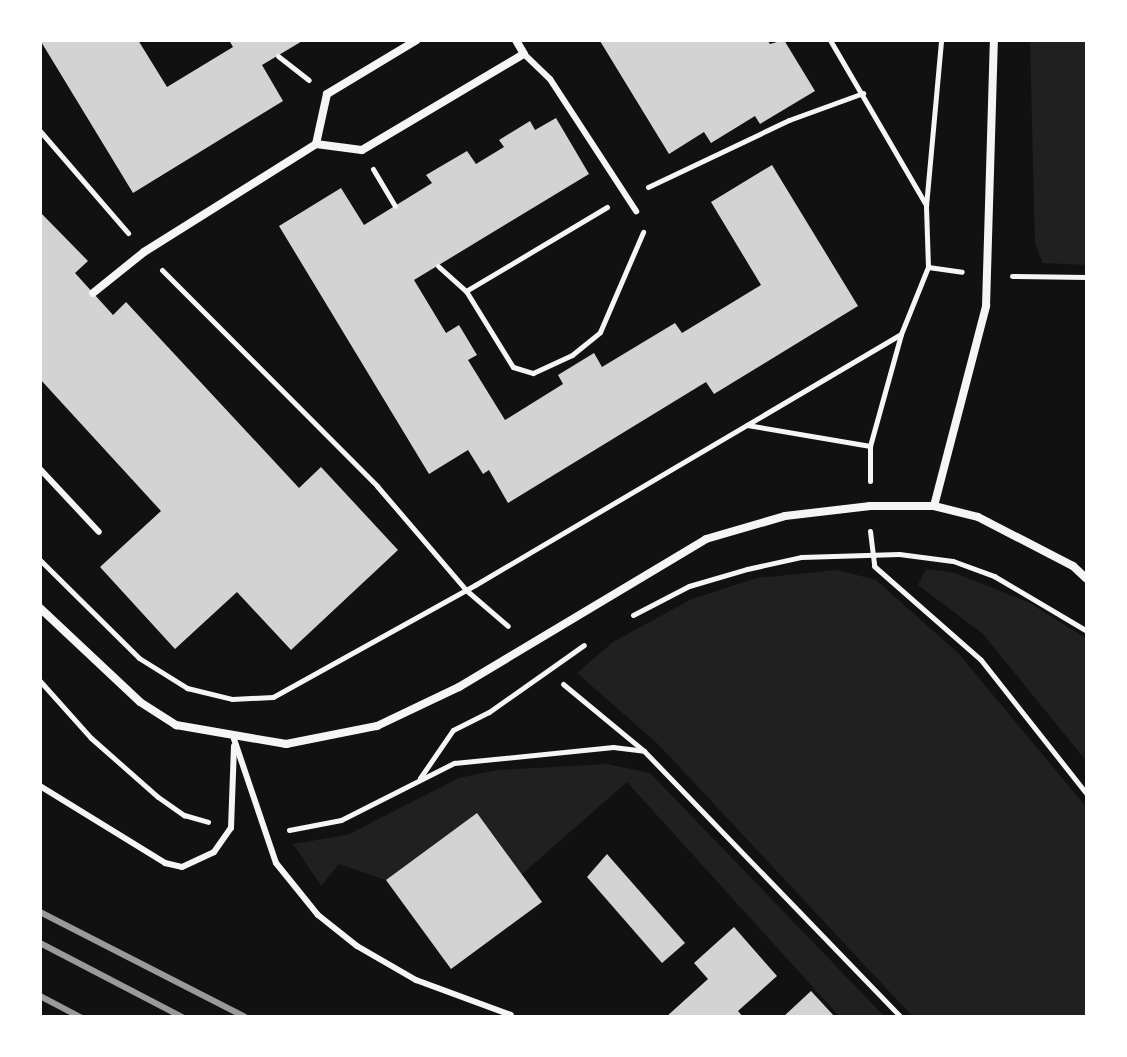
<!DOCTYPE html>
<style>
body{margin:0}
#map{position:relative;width:1127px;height:1057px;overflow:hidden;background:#111;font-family:"Asap Condensed",sans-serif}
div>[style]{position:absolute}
.green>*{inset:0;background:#202020}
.building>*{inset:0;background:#d3d3d3}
.path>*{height:5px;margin:-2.5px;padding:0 2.5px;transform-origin:2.5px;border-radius:2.5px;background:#f5f5f5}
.service>*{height:6px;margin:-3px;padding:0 3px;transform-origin:3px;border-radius:3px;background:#f5f5f5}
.minor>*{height:8px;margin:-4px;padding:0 4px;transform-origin:4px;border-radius:4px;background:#f5f5f5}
.rail>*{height:6px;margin:-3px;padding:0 3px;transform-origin:3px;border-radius:3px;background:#9a9a9a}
span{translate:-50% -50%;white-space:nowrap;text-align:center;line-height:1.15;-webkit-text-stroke:6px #fff;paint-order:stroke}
.frame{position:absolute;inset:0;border:42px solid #fff;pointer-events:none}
</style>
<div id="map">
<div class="green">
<div style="clip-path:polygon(1030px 40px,1087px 40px,1087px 265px,1043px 263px,1035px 244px)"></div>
<div style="clip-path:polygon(926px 569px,955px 573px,1028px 602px,1087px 639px,1087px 762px,983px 634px,918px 585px)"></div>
<div style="clip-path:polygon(837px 570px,876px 580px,959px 654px,1087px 808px,1087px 1017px,913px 1017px,658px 744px,577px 673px,613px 642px,692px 599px,757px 578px)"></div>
<div style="clip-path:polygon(607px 764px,650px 773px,885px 1017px,840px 1017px,627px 782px,522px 874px,477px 813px,386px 880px,339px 864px,321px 886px,293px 844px,347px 835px,459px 778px,498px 770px)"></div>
</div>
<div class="building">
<div style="clip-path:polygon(40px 40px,138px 40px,167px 87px,233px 47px,229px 40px,304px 40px,262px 65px,283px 101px,133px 193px)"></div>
<div style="clip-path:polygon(767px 40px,770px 44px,784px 40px,815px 91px,760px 124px,755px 116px,711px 143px,704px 132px,669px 154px,600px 41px)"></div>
<div style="clip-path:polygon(556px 118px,589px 174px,414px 280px,446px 333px,459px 325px,477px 355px,468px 360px,505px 420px,563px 384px,558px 375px,594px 353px,602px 367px,675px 323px,682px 333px,761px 285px,711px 202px,772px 165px,858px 306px,714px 394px,706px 382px,508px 503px,489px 470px,483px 474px,468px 450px,429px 474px,279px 226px,341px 188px,364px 225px,432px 183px,426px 175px,467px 151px,476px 164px,504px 147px,499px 140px,530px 121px,535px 130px)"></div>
<div style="clip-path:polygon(40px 212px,88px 261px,75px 273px,113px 315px,126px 302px,299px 488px,321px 467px,398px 550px,291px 650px,237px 592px,175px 649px,100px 567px,161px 511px,40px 379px)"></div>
<div style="clip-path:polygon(477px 813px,542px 902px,451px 969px,386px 880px)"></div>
<div style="clip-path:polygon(607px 854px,685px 943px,662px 963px,587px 877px)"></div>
<div style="clip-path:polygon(734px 927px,777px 976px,738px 1011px,743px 1017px,666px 1017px,708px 979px,694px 963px)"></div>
<div style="clip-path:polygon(811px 991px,835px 1017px,783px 1017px)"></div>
</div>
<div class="path">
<div style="left:830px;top:40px;width:191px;rotate:59.8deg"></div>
<div style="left:278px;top:56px;width:39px;rotate:38deg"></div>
<div style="left:40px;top:131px;width:135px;rotate:49.2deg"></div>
<div style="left:373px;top:169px;width:43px;rotate:59.3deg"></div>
<div style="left:648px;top:187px;width:156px;rotate:-25.4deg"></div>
<div style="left:789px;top:120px;width:79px;rotate:-20deg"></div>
<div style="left:607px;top:207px;width:164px;rotate:149.2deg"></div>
<div style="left:466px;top:291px;width:89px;rotate:58.3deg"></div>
<div style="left:513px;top:367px;width:21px;rotate:17deg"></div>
<div style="left:533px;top:373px;width:43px;rotate:-24.8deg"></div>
<div style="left:572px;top:355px;width:36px;rotate:-39deg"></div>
<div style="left:600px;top:332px;width:109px;rotate:-66.7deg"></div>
<div style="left:438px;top:266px;width:38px;rotate:42deg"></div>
<div style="left:928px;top:267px;width:34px;rotate:8deg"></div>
<div style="left:162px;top:270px;width:305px;rotate:45.1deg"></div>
<div style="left:377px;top:486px;width:137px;rotate:49.4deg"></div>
<div style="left:466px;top:590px;width:55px;rotate:40.6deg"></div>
<div style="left:1012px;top:276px;width:75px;rotate:0.8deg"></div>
<div style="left:747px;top:425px;width:125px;rotate:9.7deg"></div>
<div style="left:870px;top:481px;width:35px;rotate:-90deg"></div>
<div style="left:870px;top:446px;width:116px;rotate:-74.5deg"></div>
<div style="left:901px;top:334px;width:72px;rotate:-68.1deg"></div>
<div style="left:928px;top:267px;width:61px;rotate:-91.9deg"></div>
<div style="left:926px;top:206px;width:167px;rotate:-84.8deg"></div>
<div style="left:870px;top:531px;width:35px;rotate:83deg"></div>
<div style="left:874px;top:566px;width:142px;rotate:41.3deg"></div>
<div style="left:981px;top:660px;width:171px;rotate:51.7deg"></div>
<div style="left:40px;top:560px;width:139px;rotate:44.7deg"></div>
<div style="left:139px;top:658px;width:57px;rotate:32deg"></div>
<div style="left:187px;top:688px;width:46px;rotate:13.7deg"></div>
<div style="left:232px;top:699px;width:41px;rotate:-2.8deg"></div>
<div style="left:273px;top:697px;width:231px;rotate:-29deg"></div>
<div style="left:475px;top:585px;width:494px;rotate:-30.5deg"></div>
<div style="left:633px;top:615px;width:63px;rotate:-27.4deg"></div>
<div style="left:689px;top:586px;width:60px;rotate:-16.3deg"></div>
<div style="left:747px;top:569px;width:55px;rotate:-12.5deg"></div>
<div style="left:801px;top:557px;width:98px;rotate:-1.8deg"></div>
<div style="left:899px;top:554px;width:54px;rotate:7.4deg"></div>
<div style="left:953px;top:561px;width:44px;rotate:20.1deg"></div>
<div style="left:994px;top:576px;width:108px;rotate:30.6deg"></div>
<div style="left:40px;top:681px;width:76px;rotate:48.2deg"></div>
<div style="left:91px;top:738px;width:89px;rotate:41.4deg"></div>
<div style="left:158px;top:797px;width:32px;rotate:35deg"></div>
<div style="left:184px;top:815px;width:25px;rotate:16deg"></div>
<div style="left:563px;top:684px;width:105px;rotate:39.6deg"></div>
<div style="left:644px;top:751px;width:370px;rotate:46deg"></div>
<div style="left:420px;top:778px;width:58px;rotate:-55.5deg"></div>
<div style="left:453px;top:730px;width:40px;rotate:-26.6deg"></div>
<div style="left:489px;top:712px;width:116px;rotate:-35.2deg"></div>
<div style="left:289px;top:830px;width:53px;rotate:-10.9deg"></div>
<div style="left:341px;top:820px;width:127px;rotate:-26.8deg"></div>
<div style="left:454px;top:763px;width:160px;rotate:-5.7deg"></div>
<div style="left:613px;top:747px;width:31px;rotate:7deg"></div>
</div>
<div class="service">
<div style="left:524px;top:54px;width:36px;rotate:44deg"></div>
<div style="left:550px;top:79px;width:158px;rotate:56.9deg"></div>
<div style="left:40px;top:469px;width:86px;rotate:46.9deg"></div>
<div style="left:234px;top:739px;width:131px;rotate:71.3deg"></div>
<div style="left:276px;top:863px;width:67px;rotate:51.1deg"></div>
<div style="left:318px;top:915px;width:50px;rotate:38.5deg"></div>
<div style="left:357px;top:946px;width:68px;rotate:30deg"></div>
<div style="left:416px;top:980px;width:101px;rotate:20.2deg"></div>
<div style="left:40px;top:786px;width:147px;rotate:31.6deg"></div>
<div style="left:165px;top:863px;width:17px;rotate:13deg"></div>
<div style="left:182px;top:867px;width:35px;rotate:-25deg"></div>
<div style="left:214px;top:852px;width:29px;rotate:-55deg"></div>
<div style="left:231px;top:828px;width:82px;rotate:-87.9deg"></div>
</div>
<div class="minor">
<div style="left:316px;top:144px;width:51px;rotate:-77.6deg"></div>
<div style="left:327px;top:94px;width:105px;rotate:-31deg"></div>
<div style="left:93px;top:293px;width:65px;rotate:-38.8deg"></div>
<div style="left:144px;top:252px;width:203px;rotate:-32.1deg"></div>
<div style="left:316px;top:144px;width:46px;rotate:7.4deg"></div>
<div style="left:362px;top:150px;width:188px;rotate:-30.7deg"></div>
<div style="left:524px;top:54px;width:16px;rotate:-120deg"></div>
<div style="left:934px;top:506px;width:207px;rotate:-75.4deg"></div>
<div style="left:986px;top:306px;width:266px;rotate:-88.3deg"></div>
<div style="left:40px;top:608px;width:137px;rotate:43.2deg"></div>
<div style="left:140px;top:702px;width:43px;rotate:32.6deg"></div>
<div style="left:176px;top:725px;width:112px;rotate:9.8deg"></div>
<div style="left:286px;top:744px;width:93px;rotate:-11.2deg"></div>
<div style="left:377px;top:726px;width:91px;rotate:-25.4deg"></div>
<div style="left:459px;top:687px;width:288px;rotate:-30.9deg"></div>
<div style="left:706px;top:539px;width:82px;rotate:-16.2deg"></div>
<div style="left:785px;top:516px;width:86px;rotate:-6.7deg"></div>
<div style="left:870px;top:506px;width:64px"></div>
<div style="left:934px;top:506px;width:45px;rotate:14deg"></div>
<div style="left:978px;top:517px;width:107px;rotate:27.3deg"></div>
<div style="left:1073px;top:566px;width:19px;rotate:43deg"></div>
</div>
<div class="rail">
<div style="left:40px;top:912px;width:230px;rotate:27.1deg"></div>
<div style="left:40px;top:943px;width:160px;rotate:27.5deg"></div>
<div style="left:40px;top:996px;width:45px;rotate:27.7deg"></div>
</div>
<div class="frame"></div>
</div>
